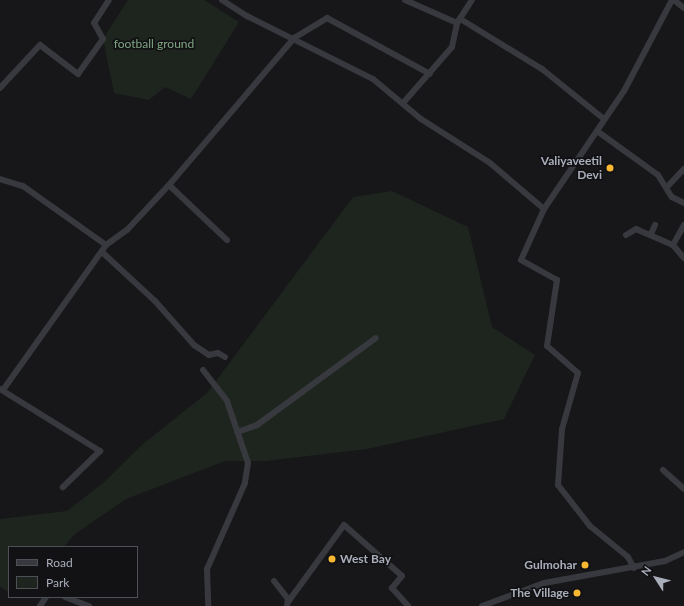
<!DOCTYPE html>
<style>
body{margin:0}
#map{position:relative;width:684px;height:606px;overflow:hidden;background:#17171a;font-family:Lato,sans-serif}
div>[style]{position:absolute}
.green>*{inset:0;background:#1d251e}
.minor>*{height:6px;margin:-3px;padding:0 3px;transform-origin:3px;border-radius:3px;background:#38393f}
.dots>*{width:11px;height:11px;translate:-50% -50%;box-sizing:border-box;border:2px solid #121215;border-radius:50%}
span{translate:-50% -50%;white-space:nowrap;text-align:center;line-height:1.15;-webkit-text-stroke:3.5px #121215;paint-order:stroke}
.park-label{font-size:12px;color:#80a683}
.poi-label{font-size:12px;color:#a9aeba;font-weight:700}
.right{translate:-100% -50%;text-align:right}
.left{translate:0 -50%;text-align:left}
.legend{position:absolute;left:8px;top:546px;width:130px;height:52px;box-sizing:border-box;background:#121215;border:1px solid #4e5057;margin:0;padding:5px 7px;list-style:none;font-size:12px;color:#a9aeba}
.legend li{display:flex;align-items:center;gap:8px;height:20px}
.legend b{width:20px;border:1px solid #4e5057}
.north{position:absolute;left:636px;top:558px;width:40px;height:40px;-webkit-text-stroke:3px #121215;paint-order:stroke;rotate:306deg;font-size:11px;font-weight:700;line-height:16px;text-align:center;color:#a9aeba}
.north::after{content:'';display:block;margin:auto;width:14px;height:18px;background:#a9aeba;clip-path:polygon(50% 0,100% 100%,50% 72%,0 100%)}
</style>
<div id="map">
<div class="green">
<div style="clip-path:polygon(128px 0,204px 0,239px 22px,191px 99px,165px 87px,149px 100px,114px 93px,103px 39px)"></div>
<div style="clip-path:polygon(392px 191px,468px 227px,492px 327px,535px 355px,504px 419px,367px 449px,266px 461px,225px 461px,126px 499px,75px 534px,64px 547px,9px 547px,9px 592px,0 587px,0 519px,67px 511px,103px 483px,143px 444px,207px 393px,353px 197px)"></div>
</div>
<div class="minor">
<div style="left:222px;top:0;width:30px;rotate:33deg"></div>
<div style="left:247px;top:16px;width:141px;rotate:26.6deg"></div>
<div style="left:373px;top:79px;width:62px;rotate:39.8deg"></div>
<div style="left:421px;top:119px;width:82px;rotate:32.5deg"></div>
<div style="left:490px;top:163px;width:71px;rotate:40.4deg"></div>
<div style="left:405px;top:0;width:57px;rotate:23.9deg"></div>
<div style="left:674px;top:0;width:13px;rotate:39deg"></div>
<div style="left:462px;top:20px;width:94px;rotate:31.5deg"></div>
<div style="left:542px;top:69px;width:80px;rotate:38.9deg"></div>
<div style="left:0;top:88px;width:59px;rotate:-47.1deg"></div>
<div style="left:40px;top:45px;width:48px;rotate:37.3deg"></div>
<div style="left:78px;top:74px;width:43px;rotate:-54.5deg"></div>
<div style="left:103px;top:39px;width:18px;rotate:-119deg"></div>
<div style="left:94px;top:23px;width:27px;rotate:-57deg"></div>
<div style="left:404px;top:102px;width:73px;rotate:-48.9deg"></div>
<div style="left:452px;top:47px;width:25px;rotate:-78deg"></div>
<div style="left:457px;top:23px;width:27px;rotate:-57deg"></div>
<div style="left:597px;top:131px;width:75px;rotate:35.8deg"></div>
<div style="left:658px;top:175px;width:26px;rotate:58deg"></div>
<div style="left:672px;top:197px;width:13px;rotate:27deg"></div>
<div style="left:0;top:179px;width:24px;rotate:17deg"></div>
<div style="left:23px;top:186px;width:102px;rotate:35.4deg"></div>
<div style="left:169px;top:185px;width:80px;rotate:43.5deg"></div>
<div style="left:667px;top:187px;width:25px;rotate:-47deg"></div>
<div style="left:684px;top:225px;width:23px;rotate:119deg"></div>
<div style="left:673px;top:245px;width:17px;rotate:50deg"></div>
<div style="left:651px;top:234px;width:10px;rotate:-66deg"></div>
<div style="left:626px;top:235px;width:12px;rotate:-31deg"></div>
<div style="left:636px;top:229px;width:40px;rotate:23.4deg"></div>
<div style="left:102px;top:252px;width:72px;rotate:42.8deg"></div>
<div style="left:155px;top:301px;width:59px;rotate:48.4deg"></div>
<div style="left:194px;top:345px;width:18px;rotate:34deg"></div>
<div style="left:209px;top:355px;width:9px;rotate:-13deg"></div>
<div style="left:218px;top:353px;width:8px;rotate:30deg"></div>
<div style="left:203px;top:370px;width:39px;rotate:52deg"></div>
<div style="left:227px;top:401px;width:65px;rotate:71.3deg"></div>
<div style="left:248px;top:463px;width:20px;rotate:99deg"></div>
<div style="left:245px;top:483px;width:94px;rotate:113.8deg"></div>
<div style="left:207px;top:569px;width:37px;rotate:88deg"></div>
<div style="left:0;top:389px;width:118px;rotate:31.8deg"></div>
<div style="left:100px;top:451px;width:52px;rotate:135.8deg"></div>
<div style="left:3px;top:390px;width:178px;rotate:-54.6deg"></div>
<div style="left:106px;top:245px;width:26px;rotate:-36deg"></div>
<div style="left:127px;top:230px;width:62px;rotate:-47deg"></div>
<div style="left:169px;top:185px;width:193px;rotate:-49.6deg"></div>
<div style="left:294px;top:38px;width:39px;rotate:-31deg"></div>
<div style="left:327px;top:18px;width:117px;rotate:28.5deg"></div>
<div style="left:237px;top:432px;width:21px;rotate:-19deg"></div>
<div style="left:257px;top:425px;width:147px;rotate:-36.2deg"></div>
<div style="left:663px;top:470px;width:28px;rotate:42deg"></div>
<div style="left:634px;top:568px;width:13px;rotate:-119deg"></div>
<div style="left:628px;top:557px;width:49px;rotate:-140.8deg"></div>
<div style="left:590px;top:526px;width:52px;rotate:-128deg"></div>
<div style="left:558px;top:485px;width:56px;rotate:-85.9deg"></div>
<div style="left:562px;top:429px;width:58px;rotate:-74.1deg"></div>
<div style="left:578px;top:373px;width:41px;rotate:-138.9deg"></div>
<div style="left:547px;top:346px;width:67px;rotate:-81.4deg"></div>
<div style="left:557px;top:280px;width:41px;rotate:-150.9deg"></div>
<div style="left:521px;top:260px;width:56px;rotate:-65.7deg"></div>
<div style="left:544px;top:209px;width:143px;rotate:-55.9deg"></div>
<div style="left:624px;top:91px;width:103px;rotate:-62.2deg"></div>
<div style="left:274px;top:581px;width:23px;rotate:52deg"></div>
<div style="left:288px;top:599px;width:7px;rotate:98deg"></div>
<div style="left:65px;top:597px;width:26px;rotate:21deg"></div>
<div style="left:288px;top:602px;width:95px;rotate:-54deg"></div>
<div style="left:344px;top:525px;width:77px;rotate:41.3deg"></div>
<div style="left:402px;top:576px;width:16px;rotate:130deg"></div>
<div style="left:392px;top:588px;width:24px;rotate:48deg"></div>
<div style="left:40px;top:606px;width:11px;rotate:-56deg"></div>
<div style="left:482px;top:606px;width:66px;rotate:-20.4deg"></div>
<div style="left:544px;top:583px;width:123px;rotate:-10.3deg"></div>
<div style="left:665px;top:561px;width:21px;rotate:-25deg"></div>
</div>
<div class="dots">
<div style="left:610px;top:168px;background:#f9b831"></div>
<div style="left:332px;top:559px;background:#f9b831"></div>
<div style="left:585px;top:565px;background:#f9b831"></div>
<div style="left:577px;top:593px;background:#f9b831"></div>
</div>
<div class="park-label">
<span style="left:154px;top:44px">football ground</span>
</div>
<div class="poi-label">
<span class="right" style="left:602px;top:168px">Valiyaveetil<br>Devi</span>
<span class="left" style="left:340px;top:559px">West Bay</span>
<span class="right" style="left:577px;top:565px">Gulmohar</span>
<span class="right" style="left:569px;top:593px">The Village</span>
</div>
<ul class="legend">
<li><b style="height:5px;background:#38393f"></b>Road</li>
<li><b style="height:11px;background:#1d251e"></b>Park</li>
</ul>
<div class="north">N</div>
</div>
